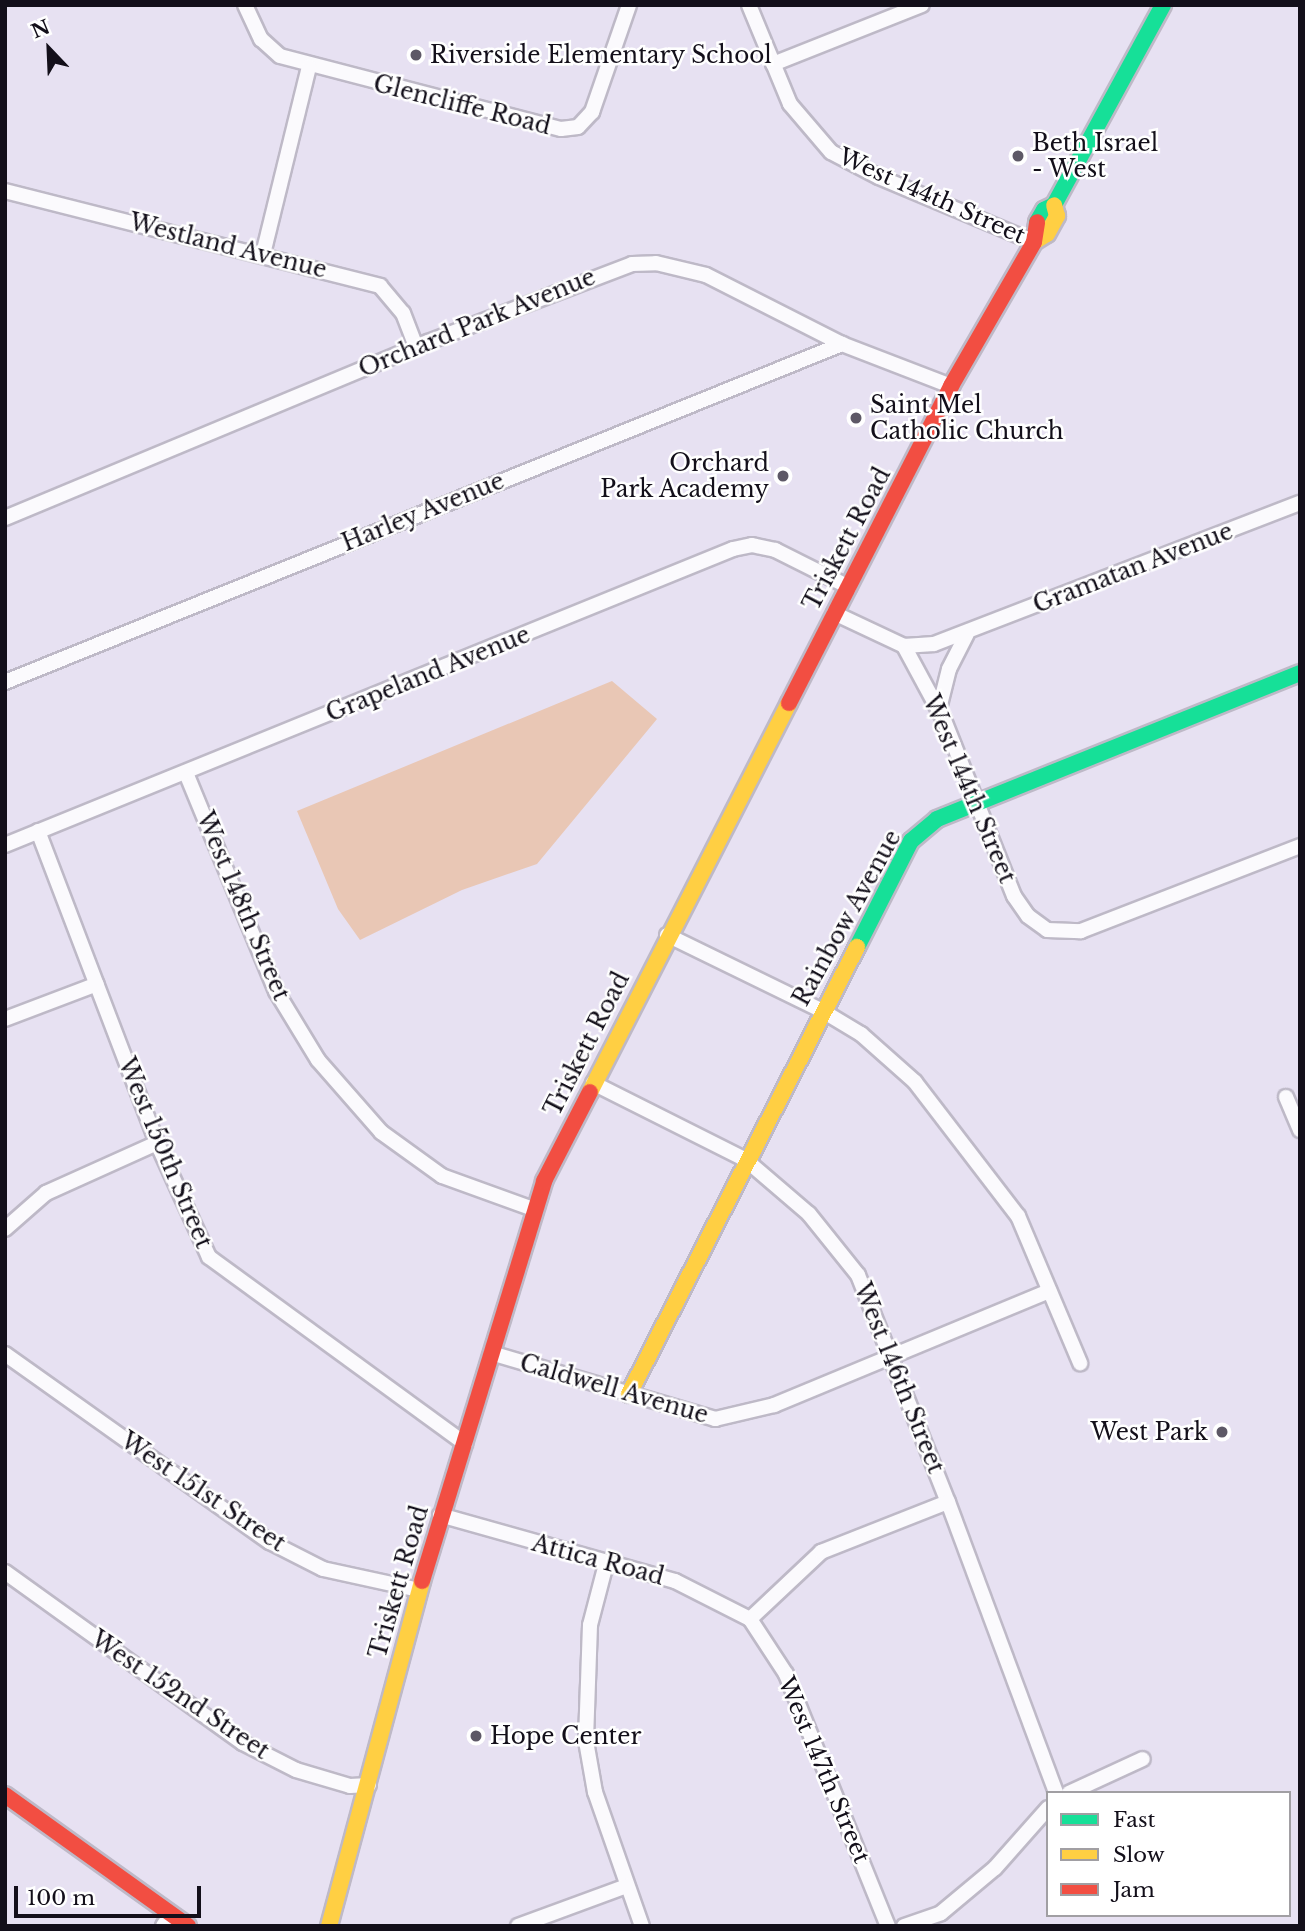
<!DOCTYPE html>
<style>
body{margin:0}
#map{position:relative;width:1305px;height:1931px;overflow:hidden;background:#e7e1f2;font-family:"Libre Baskerville",serif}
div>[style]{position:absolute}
.green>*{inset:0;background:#e9c7b5}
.roads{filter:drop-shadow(2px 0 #beb9c7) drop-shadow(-2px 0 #beb9c7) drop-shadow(0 2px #beb9c7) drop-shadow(0 -2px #beb9c7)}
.street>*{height:14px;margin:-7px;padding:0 7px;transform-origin:7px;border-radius:7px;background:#fbfafd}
.fast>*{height:16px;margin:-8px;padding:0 8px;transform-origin:8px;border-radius:8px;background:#16e098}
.slow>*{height:16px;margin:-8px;padding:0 8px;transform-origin:8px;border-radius:8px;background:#ffcf43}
.jam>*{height:16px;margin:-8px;padding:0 8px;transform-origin:8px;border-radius:8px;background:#f24e42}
.dots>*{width:19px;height:19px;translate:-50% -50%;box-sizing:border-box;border:4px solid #fff;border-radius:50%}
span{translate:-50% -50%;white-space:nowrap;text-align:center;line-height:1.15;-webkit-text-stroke:5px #fff;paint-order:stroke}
.poi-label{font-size:23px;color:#130f1a}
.left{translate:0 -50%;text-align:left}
.right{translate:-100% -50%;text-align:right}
.street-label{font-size:23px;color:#130f1a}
.frame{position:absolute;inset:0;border:7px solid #130f1a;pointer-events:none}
.legend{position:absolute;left:1046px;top:1791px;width:245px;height:126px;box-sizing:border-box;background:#fff;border:2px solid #a19fa3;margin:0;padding:9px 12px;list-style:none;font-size:21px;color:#130f1a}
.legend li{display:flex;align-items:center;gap:14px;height:35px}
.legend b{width:35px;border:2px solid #a19fa3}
.north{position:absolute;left:14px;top:14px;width:70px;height:70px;-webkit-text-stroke:5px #fff;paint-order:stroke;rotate:337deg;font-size:19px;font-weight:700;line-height:28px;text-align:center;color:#130f1a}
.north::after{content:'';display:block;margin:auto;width:24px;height:32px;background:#130f1a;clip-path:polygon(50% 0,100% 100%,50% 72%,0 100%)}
.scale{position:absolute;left:14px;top:1886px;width:187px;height:32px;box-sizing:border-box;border:4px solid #130f1a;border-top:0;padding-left:9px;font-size:21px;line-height:24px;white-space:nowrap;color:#130f1a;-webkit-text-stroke:5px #fff;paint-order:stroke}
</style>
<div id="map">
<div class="green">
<div style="clip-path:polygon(612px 681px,657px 719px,537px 864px,462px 890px,360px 940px,338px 909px,297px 811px)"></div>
</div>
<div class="roads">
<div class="street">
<div style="left:245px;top:5px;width:38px;rotate:65deg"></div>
<div style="left:261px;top:39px;width:25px;rotate:42deg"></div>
<div style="left:280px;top:56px;width:290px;rotate:14.6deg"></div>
<div style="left:561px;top:129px;width:17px;rotate:-7deg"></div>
<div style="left:578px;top:127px;width:21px;rotate:-47deg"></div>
<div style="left:592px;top:112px;width:113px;rotate:-70.9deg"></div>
<div style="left:749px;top:5px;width:107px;rotate:67.5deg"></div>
<div style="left:790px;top:104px;width:63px;rotate:49.5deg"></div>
<div style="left:831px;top:152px;width:54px;rotate:27.5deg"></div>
<div style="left:879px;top:177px;width:168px;rotate:22.8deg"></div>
<div style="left:773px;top:64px;width:160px;rotate:-21.6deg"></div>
<div style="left:5px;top:191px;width:387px;rotate:14.2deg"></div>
<div style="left:380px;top:286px;width:35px;rotate:50deg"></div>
<div style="left:403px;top:313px;width:36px;rotate:69deg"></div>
<div style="left:263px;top:254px;width:193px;rotate:-76.2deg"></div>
<div style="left:5px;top:518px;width:458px;rotate:-22.6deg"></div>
<div style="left:428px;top:342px;width:218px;rotate:-20.9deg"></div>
<div style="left:632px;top:264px;width:24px;rotate:-2deg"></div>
<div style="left:656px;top:263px;width:51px;rotate:13.5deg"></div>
<div style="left:706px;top:275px;width:153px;rotate:26.9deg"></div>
<div style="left:842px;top:344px;width:117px;rotate:21.1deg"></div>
<div style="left:834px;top:613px;width:77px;rotate:25.2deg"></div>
<div style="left:904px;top:646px;width:30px;rotate:-4deg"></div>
<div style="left:934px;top:644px;width:392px;rotate:-21.1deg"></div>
<div style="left:904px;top:646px;width:84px;rotate:61.6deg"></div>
<div style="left:944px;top:720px;width:189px;rotate:68.3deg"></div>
<div style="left:1014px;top:896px;width:24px;rotate:55deg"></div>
<div style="left:1028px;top:916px;width:24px;rotate:36deg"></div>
<div style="left:1047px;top:930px;width:34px;rotate:2deg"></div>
<div style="left:1081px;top:931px;width:235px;rotate:-21.2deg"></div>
<div style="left:5px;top:682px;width:903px;rotate:-21.99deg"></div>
<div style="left:939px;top:709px;width:41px;rotate:-76deg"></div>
<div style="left:949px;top:669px;width:39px;rotate:-63deg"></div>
<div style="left:186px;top:773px;width:236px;rotate:67.6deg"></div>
<div style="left:276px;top:991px;width:81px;rotate:58.7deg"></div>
<div style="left:318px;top:1060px;width:96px;rotate:48.8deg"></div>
<div style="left:381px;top:1132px;width:75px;rotate:35.8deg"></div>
<div style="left:442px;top:1176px;width:97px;rotate:19.9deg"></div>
<div style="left:38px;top:831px;width:334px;rotate:69.1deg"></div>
<div style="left:157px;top:1143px;width:125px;rotate:65.5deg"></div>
<div style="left:209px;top:1257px;width:317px;rotate:36.1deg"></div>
<div style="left:5px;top:845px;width:786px;rotate:-22.13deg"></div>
<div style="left:733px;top:549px;width:19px;rotate:-12deg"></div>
<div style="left:752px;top:545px;width:24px;rotate:12deg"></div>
<div style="left:775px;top:550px;width:83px;rotate:26.6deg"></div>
<div style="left:667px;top:935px;width:171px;rotate:26deg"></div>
<div style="left:821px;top:1010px;width:47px;rotate:31deg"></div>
<div style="left:861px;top:1034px;width:72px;rotate:41.6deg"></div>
<div style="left:915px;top:1082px;width:169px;rotate:52.5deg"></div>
<div style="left:1018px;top:1216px;width:160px;rotate:67.1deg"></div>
<div style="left:5px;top:1019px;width:98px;rotate:-20.8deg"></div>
<div style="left:593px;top:1083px;width:171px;rotate:26.7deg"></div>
<div style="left:746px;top:1160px;width:83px;rotate:40.6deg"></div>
<div style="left:809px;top:1214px;width:78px;rotate:51.2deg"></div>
<div style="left:858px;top:1275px;width:244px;rotate:68.4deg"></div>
<div style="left:948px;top:1502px;width:310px;rotate:69.6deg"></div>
<div style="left:1286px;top:1097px;width:36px;rotate:67deg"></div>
<div style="left:5px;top:1229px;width:55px;rotate:-41.3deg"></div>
<div style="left:46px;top:1193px;width:122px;rotate:-24.2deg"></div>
<div style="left:491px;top:1353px;width:234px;rotate:16.4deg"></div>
<div style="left:715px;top:1419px;width:61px;rotate:-13.3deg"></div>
<div style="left:774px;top:1405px;width:298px;rotate:-22.5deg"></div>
<div style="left:5px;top:1354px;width:325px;rotate:35.4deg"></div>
<div style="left:270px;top:1542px;width:59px;rotate:27deg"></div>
<div style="left:323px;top:1569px;width:98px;rotate:12.3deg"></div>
<div style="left:440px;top:1515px;width:244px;rotate:15.7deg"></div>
<div style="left:675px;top:1581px;width:84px;rotate:26.9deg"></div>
<div style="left:750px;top:1619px;width:66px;rotate:56.8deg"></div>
<div style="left:786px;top:1674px;width:272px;rotate:68deg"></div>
<div style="left:606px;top:1564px;width:63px;rotate:104.7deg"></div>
<div style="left:590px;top:1625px;width:116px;rotate:92deg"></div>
<div style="left:586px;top:1741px;width:52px;rotate:80deg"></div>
<div style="left:595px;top:1792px;width:142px;rotate:70.7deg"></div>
<div style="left:5px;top:1572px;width:293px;rotate:35.7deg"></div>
<div style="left:243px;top:1743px;width:59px;rotate:27deg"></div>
<div style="left:296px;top:1770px;width:56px;rotate:16.5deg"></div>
<div style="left:350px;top:1786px;width:19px;rotate:-3deg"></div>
<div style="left:750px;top:1619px;width:98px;rotate:-43.3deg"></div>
<div style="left:821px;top:1552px;width:136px;rotate:-21.5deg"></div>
<div style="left:1069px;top:1793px;width:81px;rotate:-24.7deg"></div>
<div style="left:163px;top:1926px;width:14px;rotate:-56deg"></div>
<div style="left:518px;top:1926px;width:116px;rotate:-20.2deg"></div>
<div style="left:904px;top:1926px;width:39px;rotate:-19deg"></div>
<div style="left:941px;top:1913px;width:70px;rotate:-39.8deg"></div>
<div style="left:995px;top:1868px;width:80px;rotate:-48.5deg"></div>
</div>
<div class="fast">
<div style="left:1037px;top:222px;width:14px;rotate:-60deg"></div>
<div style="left:1044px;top:210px;width:11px;rotate:-27deg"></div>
<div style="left:1054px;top:205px;width:228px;rotate:-61.4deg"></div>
<div style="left:857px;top:947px;width:119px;rotate:-63deg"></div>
<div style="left:911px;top:841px;width:34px;rotate:-40deg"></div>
<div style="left:937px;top:819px;width:391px;rotate:-21.9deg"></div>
</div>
<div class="slow">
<div style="left:1034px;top:242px;width:15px;rotate:-32deg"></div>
<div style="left:1047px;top:234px;width:21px;rotate:-61deg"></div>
<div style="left:1057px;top:216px;width:11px;rotate:-105deg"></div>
<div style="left:590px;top:1092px;width:437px;rotate:-62.9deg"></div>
<div style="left:629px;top:1394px;width:502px;rotate:-62.98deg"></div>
<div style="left:329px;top:1926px;width:357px;rotate:-74.9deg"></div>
</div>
<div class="jam">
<div style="left:789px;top:703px;width:356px;rotate:-62.9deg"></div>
<div style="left:951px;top:386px;width:166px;rotate:-60deg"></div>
<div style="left:1034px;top:242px;width:20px;rotate:-81deg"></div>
<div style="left:422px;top:1581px;width:418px;rotate:-73deg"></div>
<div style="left:544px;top:1181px;width:100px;rotate:-62.7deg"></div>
<div style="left:5px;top:1795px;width:225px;rotate:35.6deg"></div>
</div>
</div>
<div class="dots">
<div style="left:416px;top:55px;background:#5d5866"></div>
<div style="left:1018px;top:156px;background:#5d5866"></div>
<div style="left:856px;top:418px;background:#5d5866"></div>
<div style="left:783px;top:476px;background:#5d5866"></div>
<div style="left:1222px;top:1432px;background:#5d5866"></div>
<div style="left:476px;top:1736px;background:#5d5866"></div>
</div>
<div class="poi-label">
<span class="left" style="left:430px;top:55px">Riverside Elementary School</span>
<span class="left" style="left:1032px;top:156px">Beth Israel<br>- West</span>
<span class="left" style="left:870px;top:418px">Saint Mel<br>Catholic Church</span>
<span class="right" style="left:769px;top:476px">Orchard<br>Park Academy</span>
<span class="right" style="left:1208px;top:1432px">West Park</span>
<span class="left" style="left:490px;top:1736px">Hope Center</span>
</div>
<div class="street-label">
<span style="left:462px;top:105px;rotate:14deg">Glencliffe Road</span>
<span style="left:932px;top:196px;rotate:24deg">West 144th Street</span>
<span style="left:228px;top:246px;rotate:14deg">Westland Avenue</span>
<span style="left:477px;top:323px;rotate:-22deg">Orchard Park Avenue</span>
<span style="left:423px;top:512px;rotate:-22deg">Harley Avenue</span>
<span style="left:847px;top:539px;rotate:-62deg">Triskett Road</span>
<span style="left:1133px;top:568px;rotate:-21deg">Gramatan Avenue</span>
<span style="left:428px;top:674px;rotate:-22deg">Grapeland Avenue</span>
<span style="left:969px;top:789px;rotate:67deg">West 144th Street</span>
<span style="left:243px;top:906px;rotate:67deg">West 148th Street</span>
<span style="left:847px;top:918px;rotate:-61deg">Rainbow Avenue</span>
<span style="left:587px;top:1044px;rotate:-63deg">Triskett Road</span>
<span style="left:165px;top:1153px;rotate:67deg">West 150th Street</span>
<span style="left:899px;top:1378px;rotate:68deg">West 146th Street</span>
<span style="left:614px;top:1389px;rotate:16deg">Caldwell Avenue</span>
<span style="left:203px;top:1492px;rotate:34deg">West 151st Street</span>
<span style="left:598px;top:1560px;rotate:15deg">Attica Road</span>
<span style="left:399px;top:1582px;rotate:-74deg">Triskett Road</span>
<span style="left:180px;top:1695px;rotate:34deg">West 152nd Street</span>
<span style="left:824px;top:1770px;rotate:67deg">West 147th Street</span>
</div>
<div class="frame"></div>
<ul class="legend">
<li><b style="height:9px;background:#16e098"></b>Fast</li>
<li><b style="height:9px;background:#ffcf43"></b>Slow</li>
<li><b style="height:9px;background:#f24e42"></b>Jam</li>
</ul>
<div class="north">N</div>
<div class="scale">100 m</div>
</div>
